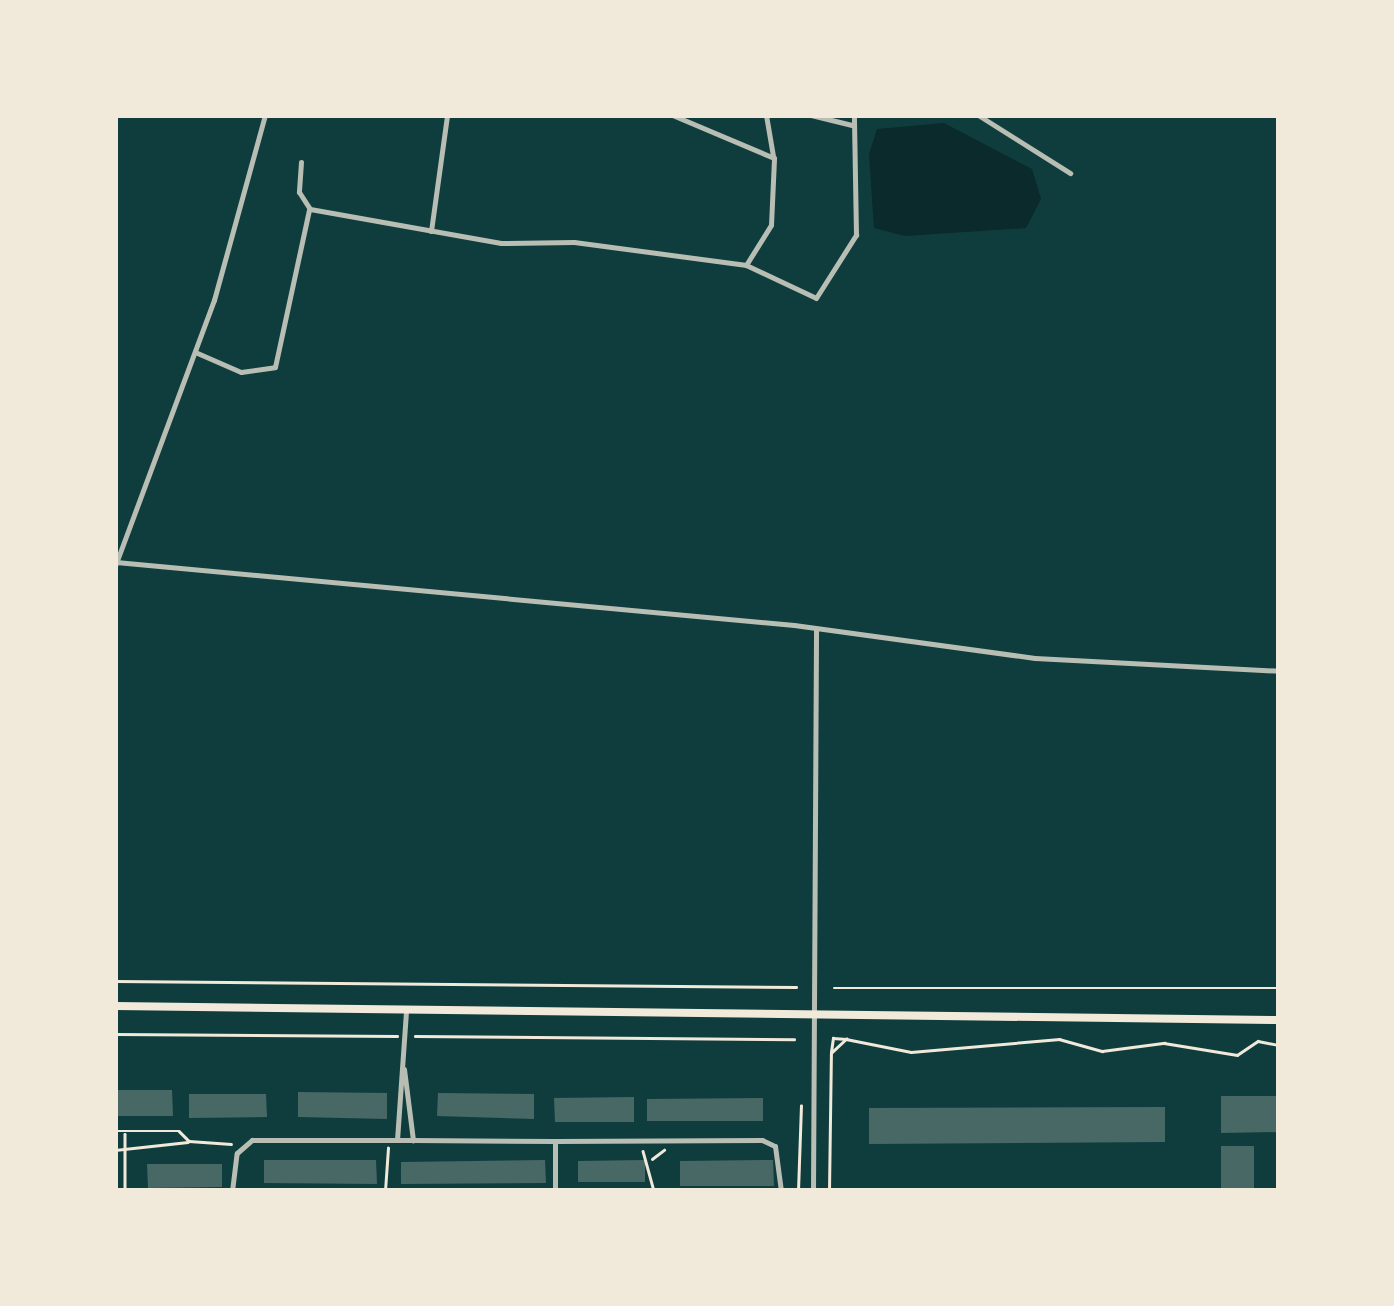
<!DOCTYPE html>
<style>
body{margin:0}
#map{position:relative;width:1394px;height:1306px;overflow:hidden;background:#0f3d3e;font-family:"Sofia Sans Condensed",sans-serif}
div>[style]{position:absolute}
.water>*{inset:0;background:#0a2a2b}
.building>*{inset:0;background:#486865}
.path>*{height:2.5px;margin:-1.25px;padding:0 1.25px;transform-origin:1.25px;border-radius:1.25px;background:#f1e9da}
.minor>*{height:5px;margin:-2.5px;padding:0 2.5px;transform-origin:2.5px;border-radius:2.5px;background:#b8beb3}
.secondary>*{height:8px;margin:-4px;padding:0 4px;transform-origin:4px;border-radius:4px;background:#f1e9da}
span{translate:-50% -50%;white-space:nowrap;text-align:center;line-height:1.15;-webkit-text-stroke:10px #f1e9da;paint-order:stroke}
.frame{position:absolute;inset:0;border:118px solid #f1e9da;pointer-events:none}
</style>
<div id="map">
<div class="water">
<div style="clip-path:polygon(944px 123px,1032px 169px,1041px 199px,1026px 228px,905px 236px,874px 228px,869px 154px,877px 129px)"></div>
</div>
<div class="building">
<div style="clip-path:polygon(115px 1090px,172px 1090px,173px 1116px,115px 1116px)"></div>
<div style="clip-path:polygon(298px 1092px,387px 1093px,387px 1119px,298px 1117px)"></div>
<div style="clip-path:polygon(438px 1093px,534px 1094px,534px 1119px,437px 1116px)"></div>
<div style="clip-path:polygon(189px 1094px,266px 1094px,267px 1117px,189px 1118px)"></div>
<div style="clip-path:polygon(1221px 1096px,1279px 1096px,1279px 1132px,1221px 1133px)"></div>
<div style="clip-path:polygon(634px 1097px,634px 1122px,555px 1122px,554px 1098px)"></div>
<div style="clip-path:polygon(763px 1098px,763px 1121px,647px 1121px,647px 1099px)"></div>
<div style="clip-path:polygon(1165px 1107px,1165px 1142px,869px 1144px,869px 1108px)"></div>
<div style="clip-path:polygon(1221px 1146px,1254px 1146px,1254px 1191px,1221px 1191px)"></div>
<div style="clip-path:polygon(264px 1160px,376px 1160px,377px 1184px,264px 1183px)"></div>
<div style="clip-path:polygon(545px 1160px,546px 1183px,401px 1184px,401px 1162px)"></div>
<div style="clip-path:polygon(645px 1160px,645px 1182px,578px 1182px,578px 1161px)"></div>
<div style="clip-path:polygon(773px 1160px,774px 1186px,680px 1186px,680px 1161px)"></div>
<div style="clip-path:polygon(147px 1164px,222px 1164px,222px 1187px,148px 1188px)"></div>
</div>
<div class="path">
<div style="left:115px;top:981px;width:681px;rotate:0.5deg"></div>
<div style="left:834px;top:988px;width:445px"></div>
<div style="left:115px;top:1034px;width:282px;rotate:0.4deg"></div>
<div style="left:415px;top:1036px;width:379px;rotate:0.5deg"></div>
<div style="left:831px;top:1052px;width:14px;rotate:-82deg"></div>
<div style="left:833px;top:1038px;width:13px;rotate:4deg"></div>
<div style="left:115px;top:1131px;width:64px"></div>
<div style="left:179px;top:1131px;width:14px;rotate:45deg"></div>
<div style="left:189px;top:1141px;width:42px;rotate:4.1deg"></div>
<div style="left:125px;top:1134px;width:57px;rotate:90deg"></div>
<div style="left:115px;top:1150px;width:73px;rotate:-6.3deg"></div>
<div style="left:643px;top:1151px;width:41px;rotate:74.6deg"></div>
<div style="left:652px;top:1159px;width:15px;rotate:-37deg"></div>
<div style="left:385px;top:1191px;width:43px;rotate:-86deg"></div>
<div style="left:798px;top:1191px;width:85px;rotate:-88deg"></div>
<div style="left:829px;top:1191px;width:138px;rotate:-89.2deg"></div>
<div style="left:831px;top:1053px;width:21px;rotate:-43deg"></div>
<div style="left:846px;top:1039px;width:66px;rotate:11.3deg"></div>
<div style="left:911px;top:1052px;width:149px;rotate:-5deg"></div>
<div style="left:1059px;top:1039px;width:45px;rotate:15.6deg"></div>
<div style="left:1102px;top:1051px;width:63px;rotate:-7.4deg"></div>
<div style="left:1164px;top:1043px;width:74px;rotate:9.3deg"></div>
<div style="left:1237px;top:1055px;width:25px;rotate:-34deg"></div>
<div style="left:1258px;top:1041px;width:21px;rotate:11deg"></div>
</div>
<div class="minor">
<div style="left:766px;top:115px;width:42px;rotate:80.3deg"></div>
<div style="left:811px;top:115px;width:42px;rotate:13.7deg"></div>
<div style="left:978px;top:115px;width:109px;rotate:32.2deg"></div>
<div style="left:301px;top:162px;width:30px;rotate:94deg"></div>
<div style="left:299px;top:192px;width:20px;rotate:57deg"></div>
<div style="left:310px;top:209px;width:194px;rotate:10.1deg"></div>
<div style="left:501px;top:243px;width:73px;rotate:-0.8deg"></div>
<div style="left:574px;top:242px;width:174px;rotate:7.6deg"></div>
<div style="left:746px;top:265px;width:47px;rotate:-58deg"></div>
<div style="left:771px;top:225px;width:67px;rotate:-87.4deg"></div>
<div style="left:774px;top:158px;width:111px;rotate:-157.1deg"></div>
<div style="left:431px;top:231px;width:117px;rotate:-82.1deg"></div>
<div style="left:746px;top:265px;width:77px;rotate:25.2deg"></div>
<div style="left:816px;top:298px;width:75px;rotate:-57.6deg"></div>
<div style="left:856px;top:235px;width:120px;rotate:-91deg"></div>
<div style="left:195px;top:352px;width:50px;rotate:23.5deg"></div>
<div style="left:241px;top:372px;width:34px;rotate:-8deg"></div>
<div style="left:275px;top:367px;width:161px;rotate:-77.8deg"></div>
<div style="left:116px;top:562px;width:681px;rotate:5.31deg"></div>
<div style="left:794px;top:625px;width:243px;rotate:7.8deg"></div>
<div style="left:1035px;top:658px;width:244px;rotate:3deg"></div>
<div style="left:115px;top:566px;width:284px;rotate:-69.6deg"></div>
<div style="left:214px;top:300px;width:192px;rotate:-74.6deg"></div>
<div style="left:404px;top:1069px;width:72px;rotate:82.8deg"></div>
<div style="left:413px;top:1140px;width:16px;rotate:180deg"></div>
<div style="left:397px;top:1140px;width:130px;rotate:-86deg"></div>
<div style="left:413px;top:1140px;width:142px;rotate:0.4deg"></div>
<div style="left:232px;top:1191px;width:38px;rotate:-83deg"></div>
<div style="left:237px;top:1153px;width:20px;rotate:-41deg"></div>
<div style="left:252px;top:1140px;width:145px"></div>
<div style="left:555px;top:1191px;width:50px;rotate:-90deg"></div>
<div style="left:555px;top:1141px;width:207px;rotate:-0.3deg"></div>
<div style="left:762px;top:1140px;width:14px;rotate:25deg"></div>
<div style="left:775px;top:1146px;width:45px;rotate:82.4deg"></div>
<div style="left:813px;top:1191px;width:562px;rotate:-89.69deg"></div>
</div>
<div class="secondary">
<div style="left:115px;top:1006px;width:1164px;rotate:0.69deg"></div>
</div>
<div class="frame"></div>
</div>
